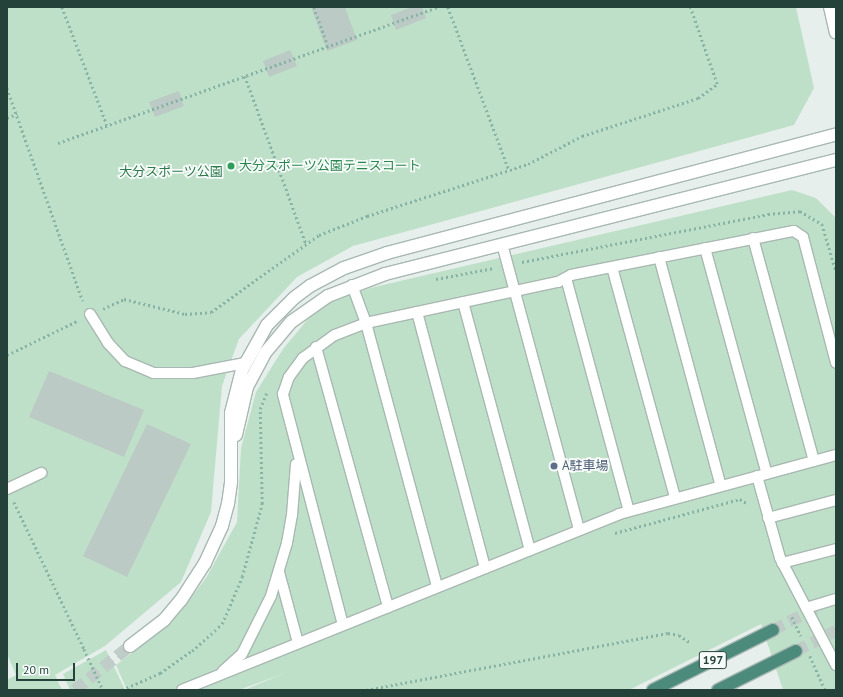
<!DOCTYPE html>
<meta charset="utf-8">
<style>
body{margin:0}
#map{position:relative;width:843px;height:697px;overflow:hidden;background:#e6efeb;font-family:"PT Sans","Noto Sans JP",sans-serif}
div>[style]{position:absolute}
.green>*{inset:0;background:#bfe0c8}
.building>*{inset:0;background:#bbcac4}
.tertiary-tunnel>*{height:12px;margin-top:-6px;transform-origin:0;background:repeating-linear-gradient(90deg,#bfccc8 0 12px,transparent 0 18px)}
.trunk-tunnel>*{height:12px;margin-top:-6px;transform-origin:0;background:repeating-linear-gradient(90deg,#bfccc8 0 12px,transparent 0 18px)}
.path>*{height:2.5px;margin-top:-1.25px;transform-origin:0;background:repeating-linear-gradient(90deg,#86b3a5 0 2px,transparent 0 5px)}
.roads{filter:drop-shadow(1px 0 #a8b8b2) drop-shadow(-1px 0 #a8b8b2) drop-shadow(0 1px #a8b8b2) drop-shadow(0 -1px #a8b8b2)}
.service>*{height:10px;margin:-5px;padding:0 5px;transform-origin:5px;border-radius:5px;background:#fff}
.tertiary>*{height:12px;margin:-6px;padding:0 6px;transform-origin:6px;border-radius:6px;background:#fff}
.trunk>*{height:12px;margin:-6px;padding:0 6px;transform-origin:6px;border-radius:6px;background:#4c8a7c}
.path-bridge>*{height:2.5px;margin-top:-1.25px;transform-origin:0;background:repeating-linear-gradient(90deg,#86b3a5 0 2px,transparent 0 5px)}
.dots>*{width:11px;height:11px;translate:-50% -50%;box-sizing:border-box;border:2px solid #f7fbf9;border-radius:50%}
span{translate:-50% -50%;white-space:nowrap;text-align:center;line-height:1.15;-webkit-text-stroke:3.5px #f7fbf9;paint-order:stroke}
.shield-label span{padding:1px 3px;background:#f7fbf9;border:1px solid;border-radius:3px;-webkit-text-stroke-width:0}
.shield-label{font-size:12px;color:#24423a;font-weight:700}
.leisure-label{font-size:13px;color:#27864d}
.left{translate:0 -50%;text-align:left}
.park-label{font-size:13px;color:#2d7a4b}
.service-label{font-size:13px;color:#4e5e75}
.frame{position:absolute;inset:0;border:8px solid #24423a;pointer-events:none}
.scale{position:absolute;left:16px;top:663px;width:59px;height:18px;box-sizing:border-box;border:2px solid #24423a;border-top:0;padding-left:5px;font-size:12px;line-height:14px;white-space:nowrap;color:#24423a;-webkit-text-stroke:3px #f7fbf9;paint-order:stroke}
</style>
<div id="map">
<div class="green">
<div style="clip-path:polygon(7px 7px,796px 7px,814px 88px,794px 125px,353px 246px,297px 277px,239px 339px,222px 386px,211px 512px,181px 582px,105px 646px,55px 675px,62px 690px,7px 690px,7px 680px,16px 675px,7px 654px)"></div>
<div style="clip-path:polygon(792px 190px,816px 198px,836px 218px,836px 690px,783px 690px,761px 624px,629px 690px,244px 690px,285px 673px,239px 690px,127px 690px,116px 665px,171px 623px,206px 578px,237px 522px,241px 448px,256px 392px,283px 349px,318px 307px,370px 288px)"></div>
<div style="clip-path:polygon(106px 650px,125px 690px,70px 690px,63px 674px)"></div>
</div>
<div class="building">
<div style="clip-path:polygon(319px 7px,345px 7px,357px 40px,327px 51px,312px 10px)"></div>
<div style="clip-path:polygon(412px 7px,422px 7px,426px 18px,396px 30px,391px 15px)"></div>
<div style="clip-path:polygon(290px 50px,297px 66px,269px 77px,263px 61px)"></div>
<div style="clip-path:polygon(179px 91px,184px 106px,155px 117px,149px 102px)"></div>
<div style="clip-path:polygon(49px 371px,144px 410px,124px 457px,29px 417px)"></div>
<div style="clip-path:polygon(147px 424px,191px 444px,127px 577px,83px 556px)"></div>
</div>
<div class="tertiary-tunnel">
<div style="left:75px;top:690px;width:70px;rotate:-38.7deg"></div>
</div>
<div class="trunk-tunnel">
<div style="left:773px;top:630px;width:51px;rotate:-27.1deg"></div>
<div style="left:796px;top:651px;width:45px;rotate:-26.6deg"></div>
</div>
<div class="path">
<div style="left:62px;top:7px;width:126px;rotate:69.1deg"></div>
<div style="left:314px;top:7px;width:41px;rotate:70.3deg"></div>
<div style="left:448px;top:7px;width:174px;rotate:69.5deg"></div>
<div style="left:245px;top:76px;width:179px;rotate:70deg"></div>
<div style="left:7px;top:88px;width:226px;rotate:70.4deg"></div>
<div style="left:7px;top:118px;width:11px;rotate:-22deg"></div>
<div style="left:58px;top:143px;width:403px;rotate:-19.7deg"></div>
<div style="left:522px;top:262px;width:251px;rotate:-11deg"></div>
<div style="left:768px;top:214px;width:32px;rotate:-5deg"></div>
<div style="left:800px;top:211px;width:26px;rotate:31deg"></div>
<div style="left:822px;top:224px;width:49px;rotate:73.4deg"></div>
<div style="left:436px;top:279px;width:59px;rotate:-10.7deg"></div>
<div style="left:103px;top:309px;width:23px;rotate:-25deg"></div>
<div style="left:124px;top:299px;width:63px;rotate:13.8deg"></div>
<div style="left:185px;top:314px;width:26px;rotate:-4deg"></div>
<div style="left:211px;top:312px;width:133px;rotate:-35.5deg"></div>
<div style="left:319px;top:235px;width:52px;rotate:-21.6deg"></div>
<div style="left:367px;top:216px;width:169px;rotate:-17.9deg"></div>
<div style="left:528px;top:164px;width:61px;rotate:-27.4deg"></div>
<div style="left:582px;top:136px;width:122px;rotate:-18.1deg"></div>
<div style="left:698px;top:98px;width:24px;rotate:-36deg"></div>
<div style="left:717px;top:84px;width:82px;rotate:-109.3deg"></div>
<div style="left:7px;top:355px;width:78px;rotate:-25.9deg"></div>
<div style="left:14px;top:502px;width:163px;rotate:64.5deg"></div>
<div style="left:615px;top:533px;width:130px;rotate:-15.2deg"></div>
<div style="left:740px;top:499px;width:9px;rotate:32deg"></div>
<div style="left:792px;top:617px;width:21px;rotate:65deg"></div>
<div style="left:810px;top:656px;width:37px;rotate:66deg"></div>
<div style="left:122px;top:690px;width:42px;rotate:-24.1deg"></div>
<div style="left:160px;top:673px;width:39px;rotate:-35deg"></div>
<div style="left:192px;top:651px;width:40px;rotate:-42deg"></div>
<div style="left:222px;top:624px;width:51px;rotate:-66.9deg"></div>
<div style="left:242px;top:577px;width:76px;rotate:-74.7deg"></div>
<div style="left:262px;top:504px;width:95px;rotate:-91.2deg"></div>
<div style="left:260px;top:409px;width:18px;rotate:-68deg"></div>
<div style="left:366px;top:690px;width:307px;rotate:-10.7deg"></div>
<div style="left:668px;top:633px;width:11px;rotate:10deg"></div>
<div style="left:679px;top:635px;width:14px;rotate:34deg"></div>
</div>
<div class="roads">
<div class="service">
<div style="left:753px;top:238px;width:231px;rotate:74.7deg"></div>
<div style="left:502px;top:244px;width:296px;rotate:74.9deg"></div>
<div style="left:705px;top:248px;width:234px;rotate:74.7deg"></div>
<div style="left:659px;top:257px;width:237px;rotate:74.9deg"></div>
<div style="left:612px;top:267px;width:239px;rotate:74.7deg"></div>
<div style="left:566px;top:278px;width:241px;rotate:74.9deg"></div>
<div style="left:352px;top:285px;width:40px;rotate:69.8deg"></div>
<div style="left:366px;top:323px;width:273px;rotate:74.9deg"></div>
<div style="left:463px;top:302px;width:257px;rotate:74.9deg"></div>
<div style="left:417px;top:312px;width:265px;rotate:75.1deg"></div>
<div style="left:90px;top:314px;width:34px;rotate:58deg"></div>
<div style="left:108px;top:343px;width:25px;rotate:47deg"></div>
<div style="left:125px;top:361px;width:30px;rotate:23deg"></div>
<div style="left:153px;top:373px;width:40px"></div>
<div style="left:193px;top:373px;width:53px;rotate:-10.9deg"></div>
<div style="left:316px;top:347px;width:270px;rotate:74.5deg"></div>
<div style="left:757px;top:476px;width:85px;rotate:74.3deg"></div>
<div style="left:780px;top:558px;width:121px;rotate:62.4deg"></div>
<div style="left:7px;top:489px;width:38px;rotate:-25deg"></div>
<div style="left:768px;top:518px;width:70px;rotate:-14.8deg"></div>
<div style="left:782px;top:563px;width:56px;rotate:-14.5deg"></div>
<div style="left:279px;top:572px;width:73px;rotate:75deg"></div>
<div style="left:806px;top:608px;width:31px;rotate:-17deg"></div>
<div style="left:343px;top:625px;width:239px;rotate:-104.6deg"></div>
<div style="left:283px;top:394px;width:18px;rotate:-71deg"></div>
<div style="left:289px;top:377px;width:24px;rotate:-54deg"></div>
<div style="left:303px;top:358px;width:39px;rotate:-36deg"></div>
<div style="left:335px;top:335px;width:33px;rotate:-21deg"></div>
<div style="left:366px;top:323px;width:196px;rotate:-12.1deg"></div>
<div style="left:558px;top:282px;width:15px;rotate:-28deg"></div>
<div style="left:571px;top:275px;width:227px;rotate:-11.2deg"></div>
<div style="left:794px;top:231px;width:11px;rotate:34deg"></div>
<div style="left:803px;top:237px;width:130px;rotate:75.3deg"></div>
<div style="left:223px;top:671px;width:25px;rotate:-42deg"></div>
<div style="left:242px;top:654px;width:65px;rotate:-63.4deg"></div>
<div style="left:271px;top:596px;width:55px;rotate:-73.2deg"></div>
<div style="left:287px;top:543px;width:28px;rotate:-80deg"></div>
<div style="left:292px;top:515px;width:51px;rotate:-85.5deg"></div>
<div style="left:182px;top:690px;width:471px;rotate:-21.9deg"></div>
<div style="left:619px;top:514px;width:225px;rotate:-15.2deg"></div>
</div>
<div class="tertiary">
<div style="left:830px;top:7px;width:26px;rotate:77deg"></div>
<div style="left:236px;top:435px;width:49px;rotate:-77.1deg"></div>
<div style="left:247px;top:387px;width:38px;rotate:-62deg"></div>
<div style="left:265px;top:353px;width:40px;rotate:-50deg"></div>
<div style="left:291px;top:322px;width:45px;rotate:-35.1deg"></div>
<div style="left:328px;top:296px;width:61px;rotate:-21.1deg"></div>
<div style="left:385px;top:274px;width:465px;rotate:-14.2deg"></div>
<div style="left:130px;top:646px;width:43px;rotate:-37.4deg"></div>
<div style="left:164px;top:620px;width:26px;rotate:-50deg"></div>
<div style="left:181px;top:600px;width:44px;rotate:-57deg"></div>
<div style="left:205px;top:563px;width:41px;rotate:-65.3deg"></div>
<div style="left:222px;top:526px;width:23px;rotate:-75deg"></div>
<div style="left:228px;top:504px;width:22px;rotate:-82deg"></div>
<div style="left:231px;top:482px;width:69px;rotate:-90deg"></div>
<div style="left:231px;top:413px;width:44px;rotate:-75.7deg"></div>
<div style="left:242px;top:370px;width:51px;rotate:-60.9deg"></div>
<div style="left:267px;top:325px;width:38px;rotate:-45deg"></div>
<div style="left:294px;top:298px;width:20px;rotate:-37deg"></div>
<div style="left:310px;top:286px;width:38px;rotate:-28deg"></div>
<div style="left:344px;top:268px;width:46px;rotate:-19.2deg"></div>
<div style="left:387px;top:253px;width:465px;rotate:-14.8deg"></div>
</div>
<div class="trunk">
<div style="left:653px;top:690px;width:134px;rotate:-26.6deg"></div>
<div style="left:718px;top:690px;width:87px;rotate:-26.6deg"></div>
</div>
</div>
<div class="path-bridge">
<div style="left:84px;top:649px;width:45px;rotate:65.1deg"></div>
</div>
<div class="dots">
<div style="left:231px;top:166px;background:#2e9e5b"></div>
<div style="left:554px;top:466px;background:#5c6f8a"></div>
</div>
<div class="shield-label">
<span style="left:713px;top:660px">197</span>
</div>
<div class="leisure-label">
<span class="left" style="left:239px;top:166px">大分スポーツ公園テニスコート</span>
</div>
<div class="park-label">
<span style="left:171px;top:172px">大分スポーツ公園</span>
</div>
<div class="service-label">
<span class="left" style="left:562px;top:466px">A駐車場</span>
</div>
<div class="frame"></div>
<div class="scale">20 m</div>
</div>
